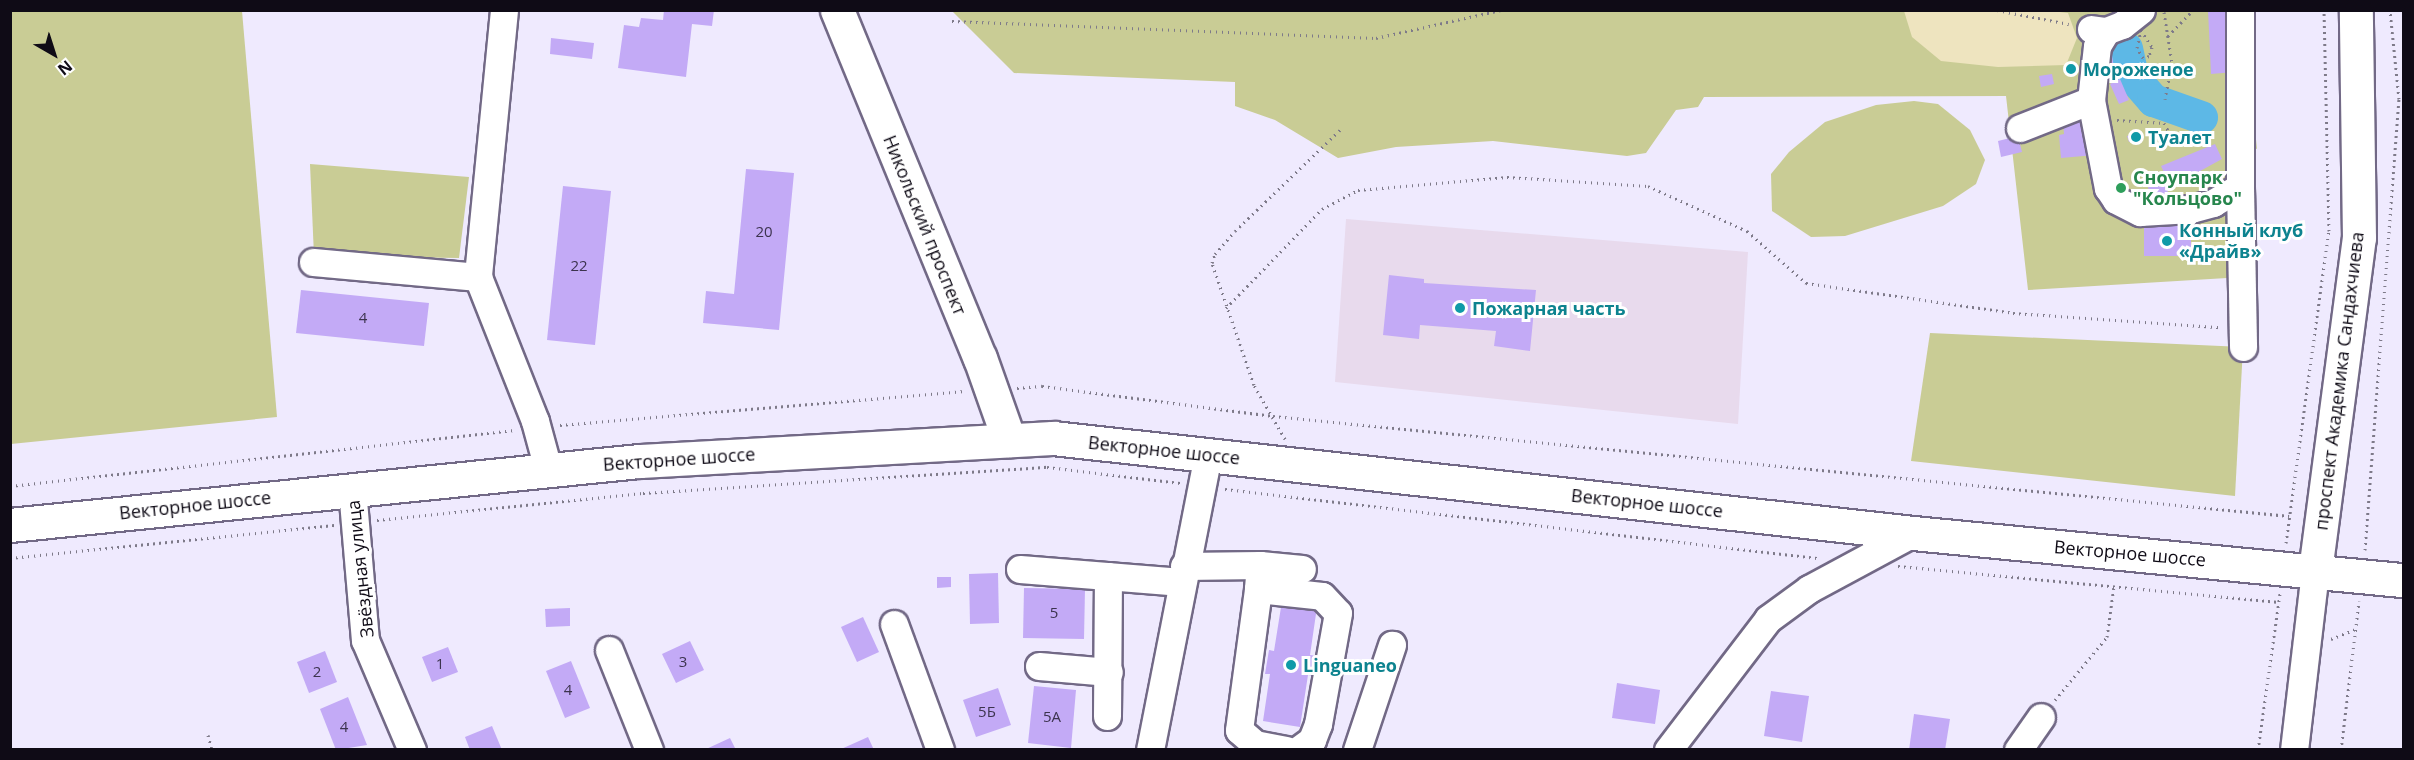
<!DOCTYPE html>
<meta charset="utf-8">
<style>
body{margin:0}
#map{position:relative;width:2414px;height:760px;overflow:hidden;background:#efeafe;font-family:"Open Sans",sans-serif}
div>[style]{position:absolute}
.industrial>*{inset:0;background:#e8daed}
.green>*{inset:0;background:#c9cc95}
.sand>*{inset:0;background:#eee4bf}
.river>*{height:33px;margin:-16.5px;padding:0 16.5px;transform-origin:16.5px;border-radius:16.5px;background:#5db8e6}
.building>*{inset:0;background:#c3aaf6}
.path>*{height:3px;margin-top:-1.5px;transform-origin:0;background:repeating-linear-gradient(90deg,#7e7a89 0 1.5px,transparent 0 6px)}
.roads{filter:drop-shadow(2px 0 #726986) drop-shadow(-2px 0 #726986) drop-shadow(0 2px #726986) drop-shadow(0 -2px #726986)}
.minor>*{height:27px;margin:-13.5px;padding:0 13.5px;transform-origin:13.5px;border-radius:13.5px;background:#fff}
.major>*{height:33px;margin:-16.5px;padding:0 16.5px;transform-origin:16.5px;border-radius:16.5px;background:#fff}
.dots>*{width:16px;height:16px;translate:-50% -50%;box-sizing:border-box;border:3px solid #fff;border-radius:50%}
span{translate:-50% -50%;white-space:nowrap;text-align:center;line-height:1.15;-webkit-text-stroke:6px #fff;paint-order:stroke}
.number-label{font-size:15px;color:#3c334e}
.number-label span{-webkit-text-stroke-width:0}
.culture-label{font-size:18px;color:#0d838f;font-weight:700}
.left{translate:0 -50%;text-align:left}
.leisure-label{font-size:18px;color:#27864d;font-weight:700}
.street-label{font-size:18px;color:#0f0b16}
.frame{position:absolute;inset:0;border:12px solid #0f0b16;pointer-events:none}
.north{position:absolute;left:24px;top:24px;width:60px;height:60px;-webkit-text-stroke:4px #fff;paint-order:stroke;rotate:141deg;font-size:16px;font-weight:700;line-height:24px;text-align:center;color:#0f0b16}
.north::after{content:'';display:block;margin:auto;width:21px;height:27px;background:#0f0b16;clip-path:polygon(50% 0,100% 100%,50% 72%,0 100%)}
</style>
<div id="map">
<div class="industrial">
<div style="clip-path:polygon(1346px 219px,1748px 252px,1738px 424px,1335px 382px)"></div>
</div>
<div class="green">
<div style="clip-path:polygon(11px 10px,242px 11px,277px 417px,11px 444px)"></div>
<div style="clip-path:polygon(952px 11px,2243px 11px,2257px 149px,2226px 136px,2227px 278px,2028px 290px,2006px 96px,1704px 97px,1698px 107px,1676px 110px,1646px 153px,1627px 156px,1493px 141px,1396px 147px,1338px 158px,1275px 120px,1235px 106px,1235px 82px,1014px 73px)"></div>
<div style="clip-path:polygon(1914px 101px,1938px 104px,1970px 130px,1985px 160px,1976px 184px,1943px 206px,1845px 236px,1811px 237px,1772px 211px,1771px 174px,1789px 152px,1825px 122px,1876px 105px)"></div>
<div style="clip-path:polygon(310px 164px,469px 177px,459px 258px,314px 256px)"></div>
<div style="clip-path:polygon(1930px 333px,2243px 347px,2235px 496px,1911px 461px)"></div>
</div>
<div class="sand">
<div style="clip-path:polygon(1904px 11px,2051px 11px,2068px 13px,2077px 38px,2066px 65px,1998px 67px,1941px 61px,1912px 37px)"></div>
</div>
<div class="river">
<div style="left:2126px;top:48px;width:29px;rotate:78deg"></div>
<div style="left:2132px;top:76px;width:32px;rotate:49deg"></div>
<div style="left:2153px;top:100px;width:51px;rotate:19.5deg"></div>
</div>
<div class="building">
<div style="clip-path:polygon(664px 10px,714px 10px,712px 26px,692px 24px,686px 77px,618px 68px,624px 25px,639px 27px,641px 18px,663px 20px)"></div>
<div style="clip-path:polygon(2208px 10px,2230px 10px,2234px 72px,2211px 74px)"></div>
<div style="clip-path:polygon(551px 38px,594px 43px,592px 59px,550px 54px)"></div>
<div style="clip-path:polygon(2112px 56px,2116px 78px,2107px 80px,2103px 58px)"></div>
<div style="clip-path:polygon(2052px 74px,2054px 84px,2041px 87px,2039px 76px)"></div>
<div style="clip-path:polygon(2120px 79px,2129px 100px,2119px 104px,2110px 84px)"></div>
<div style="clip-path:polygon(2083px 121px,2095px 155px,2061px 158px,2059px 135px,2064px 134px,2063px 122px)"></div>
<div style="clip-path:polygon(2142px 132px,2144px 138px,2129px 142px,2127px 136px)"></div>
<div style="clip-path:polygon(2018px 136px,2022px 152px,2001px 157px,1998px 141px)"></div>
<div style="clip-path:polygon(2215px 144px,2222px 159px,2171px 187px,2161px 166px)"></div>
<div style="clip-path:polygon(746px 169px,794px 173px,779px 330px,703px 323px,706px 291px,734px 294px)"></div>
<div style="clip-path:polygon(2167px 184px,2168px 195px,2150px 198px,2148px 187px)"></div>
<div style="clip-path:polygon(563px 186px,611px 191px,595px 345px,547px 340px)"></div>
<div style="clip-path:polygon(2144px 226px,2191px 226px,2191px 256px,2144px 256px)"></div>
<div style="clip-path:polygon(1389px 275px,1424px 279px,1424px 283px,1536px 290px,1530px 351px,1494px 346px,1496px 331px,1420px 325px,1419px 339px,1383px 335px)"></div>
<div style="clip-path:polygon(301px 290px,429px 303px,424px 346px,296px 333px)"></div>
<div style="clip-path:polygon(998px 573px,999px 623px,970px 624px,969px 574px)"></div>
<div style="clip-path:polygon(937px 577px,951px 577px,951px 587px,937px 588px)"></div>
<div style="clip-path:polygon(1024px 588px,1085px 589px,1084px 639px,1023px 638px)"></div>
<div style="clip-path:polygon(1282px 601px,1317px 607px,1310px 655px,1317px 656px,1314px 676px,1308px 675px,1300px 727px,1263px 721px,1270px 674px,1265px 674px,1269px 650px,1274px 651px)"></div>
<div style="clip-path:polygon(570px 608px,570px 626px,546px 627px,545px 609px)"></div>
<div style="clip-path:polygon(863px 617px,879px 652px,857px 662px,841px 627px)"></div>
<div style="clip-path:polygon(690px 641px,704px 670px,676px 683px,662px 654px)"></div>
<div style="clip-path:polygon(448px 647px,458px 672px,432px 682px,422px 657px)"></div>
<div style="clip-path:polygon(325px 651px,337px 682px,309px 693px,297px 662px)"></div>
<div style="clip-path:polygon(571px 661px,590px 708px,565px 718px,546px 671px)"></div>
<div style="clip-path:polygon(1617px 683px,1660px 690px,1655px 724px,1612px 718px)"></div>
<div style="clip-path:polygon(1034px 686px,1076px 690px,1071px 748px,1028px 743px)"></div>
<div style="clip-path:polygon(998px 688px,1011px 725px,976px 737px,963px 700px)"></div>
<div style="clip-path:polygon(1771px 691px,1809px 696px,1802px 742px,1764px 736px)"></div>
<div style="clip-path:polygon(348px 697px,367px 745px,336px 750px,320px 709px)"></div>
<div style="clip-path:polygon(1914px 714px,1950px 719px,1945px 750px,1909px 750px)"></div>
<div style="clip-path:polygon(492px 726px,502px 750px,470px 750px,465px 737px)"></div>
<div style="clip-path:polygon(868px 737px,874px 750px,839px 750px)"></div>
<div style="clip-path:polygon(730px 738px,736px 750px,704px 750px)"></div>
</div>
<div class="path">
<div style="left:1997px;top:10px;width:73px;rotate:11deg"></div>
<div style="left:2164px;top:12px;width:52px;rotate:81.1deg"></div>
<div style="left:2172px;top:63px;width:37px;rotate:101deg"></div>
<div style="left:952px;top:21px;width:424px;rotate:2.3deg"></div>
<div style="left:1376px;top:38px;width:128px;rotate:-12.6deg"></div>
<div style="left:2141px;top:30px;width:20px;rotate:57deg"></div>
<div style="left:2152px;top:47px;width:9px;rotate:108deg"></div>
<div style="left:2149px;top:56px;width:6px;rotate:162deg"></div>
<div style="left:2143px;top:58px;width:12px;rotate:-121deg"></div>
<div style="left:2137px;top:48px;width:18px;rotate:-77deg"></div>
<div style="left:2168px;top:36px;width:36px;rotate:-46deg"></div>
<div style="left:2117px;top:120px;width:47px;rotate:3.7deg"></div>
<div style="left:2164px;top:123px;width:13px;rotate:61deg"></div>
<div style="left:1226px;top:308px;width:138px;rotate:-45.9deg"></div>
<div style="left:1322px;top:209px;width:41px;rotate:-27.8deg"></div>
<div style="left:1358px;top:190px;width:150px;rotate:-5deg"></div>
<div style="left:1507px;top:177px;width:141px;rotate:3.7deg"></div>
<div style="left:1648px;top:186px;width:109px;rotate:24.4deg"></div>
<div style="left:1747px;top:231px;width:79px;rotate:41.4deg"></div>
<div style="left:1806px;top:283px;width:209px;rotate:8.2deg"></div>
<div style="left:2013px;top:313px;width:208px;rotate:3.9deg"></div>
<div style="left:1017px;top:388px;width:25px;rotate:-5deg"></div>
<div style="left:1042px;top:386px;width:233px;rotate:7.4deg"></div>
<div style="left:1273px;top:416px;width:1021px;rotate:5.62deg"></div>
<div style="left:560px;top:425px;width:407px;rotate:-4.8deg"></div>
<div style="left:1285px;top:439px;width:62px;rotate:-119.9deg"></div>
<div style="left:1254px;top:385px;width:129px;rotate:-109deg"></div>
<div style="left:1212px;top:263px;width:9px;rotate:-72deg"></div>
<div style="left:1215px;top:254px;width:30px;rotate:-49deg"></div>
<div style="left:1235px;top:231px;width:149px;rotate:-43.9deg"></div>
<div style="left:10px;top:486px;width:507px;rotate:-6.34deg"></div>
<div style="left:1225px;top:489px;width:596px;rotate:6.65deg"></div>
<div style="left:377px;top:520px;width:267px;rotate:-5.8deg"></div>
<div style="left:643px;top:493px;width:405px;rotate:-3.7deg"></div>
<div style="left:1047px;top:467px;width:134px;rotate:6.9deg"></div>
<div style="left:2286px;top:543px;width:315px;rotate:-82.2deg"></div>
<div style="left:2329px;top:231px;width:221px;rotate:-91.3deg"></div>
<div style="left:2365px;top:550px;width:452px;rotate:-85.7deg"></div>
<div style="left:2399px;top:99px;width:89px;rotate:-95.8deg"></div>
<div style="left:10px;top:558px;width:326px;rotate:-5.8deg"></div>
<div style="left:1898px;top:566px;width:383px;rotate:5.4deg"></div>
<div style="left:2331px;top:639px;width:27px;rotate:-22deg"></div>
<div style="left:2055px;top:700px;width:82px;rotate:-50.5deg"></div>
<div style="left:2107px;top:637px;width:51px;rotate:-82.2deg"></div>
<div style="left:208px;top:735px;width:16px;rotate:75deg"></div>
<div style="left:2258px;top:750px;width:158px;rotate:-82deg"></div>
<div style="left:2341px;top:750px;width:150px;rotate:-83.1deg"></div>
</div>
<div class="roads">
<div class="minor">
<div style="left:504px;top:10px;width:268px;rotate:95.6deg"></div>
<div style="left:478px;top:277px;width:155px;rotate:68.4deg"></div>
<div style="left:535px;top:421px;width:50px;rotate:74.8deg"></div>
<div style="left:2091px;top:29px;width:15px;rotate:8deg"></div>
<div style="left:2106px;top:31px;width:17px;rotate:-21deg"></div>
<div style="left:2122px;top:25px;width:24px;rotate:-38deg"></div>
<div style="left:2106px;top:31px;width:17px;rotate:121deg"></div>
<div style="left:2097px;top:46px;width:54px;rotate:96.3deg"></div>
<div style="left:2091px;top:100px;width:90px;rotate:79.1deg"></div>
<div style="left:2108px;top:188px;width:14px;rotate:56deg"></div>
<div style="left:2116px;top:200px;width:27px;rotate:27deg"></div>
<div style="left:2140px;top:212px;width:51px;rotate:-3.4deg"></div>
<div style="left:2191px;top:209px;width:23px;rotate:-15deg"></div>
<div style="left:2213px;top:203px;width:31px;rotate:-31deg"></div>
<div style="left:2240px;top:187px;width:177px;rotate:-90deg"></div>
<div style="left:2020px;top:128px;width:76px;rotate:-21.5deg"></div>
<div style="left:2240px;top:187px;width:160px;rotate:88.9deg"></div>
<div style="left:313px;top:262px;width:166px;rotate:5.2deg"></div>
<div style="left:352px;top:489px;width:152px;rotate:85.1deg"></div>
<div style="left:365px;top:640px;width:120px;rotate:66.9deg"></div>
<div style="left:1260px;top:565px;width:42px;rotate:5.4deg"></div>
<div style="left:1184px;top:566px;width:76px;rotate:-0.8deg"></div>
<div style="left:1260px;top:565px;width:24px;rotate:95deg"></div>
<div style="left:1020px;top:569px;width:162px;rotate:4.6deg"></div>
<div style="left:894px;top:624px;width:134px;rotate:69.9deg"></div>
<div style="left:609px;top:650px;width:108px;rotate:68.2deg"></div>
<div style="left:1039px;top:666px;width:70px;rotate:4.9deg"></div>
<div style="left:1107px;top:716px;width:140px;rotate:-89.6deg"></div>
<div style="left:1150px;top:750px;width:301px;rotate:-78.9deg"></div>
<div style="left:1286px;top:750px;width:32px;rotate:-169deg"></div>
<div style="left:1255px;top:744px;width:21px;rotate:-139deg"></div>
<div style="left:1239px;top:730px;width:142px;rotate:-82.3deg"></div>
<div style="left:1258px;top:589px;width:64px;rotate:6.2deg"></div>
<div style="left:1322px;top:596px;width:23px;rotate:47deg"></div>
<div style="left:1338px;top:613px;width:113px;rotate:100.2deg"></div>
<div style="left:1318px;top:724px;width:17px;rotate:111deg"></div>
<div style="left:1312px;top:740px;width:17px;rotate:144deg"></div>
<div style="left:1357px;top:750px;width:111px;rotate:-71.6deg"></div>
<div style="left:1668px;top:750px;width:165px;rotate:-52.6deg"></div>
<div style="left:1768px;top:619px;width:51px;rotate:-36.2deg"></div>
<div style="left:1809px;top:589px;width:118px;rotate:-28.3deg"></div>
<div style="left:2018px;top:750px;width:40px;rotate:-55.1deg"></div>
<div style="left:2294px;top:750px;width:180px;rotate:-83.3deg"></div>
</div>
<div class="major">
<div style="left:837px;top:10px;width:376px;rotate:67.7deg"></div>
<div style="left:980px;top:358px;width:87px;rotate:70.5deg"></div>
<div style="left:10px;top:525px;width:632px;rotate:-5.81deg"></div>
<div style="left:639px;top:461px;width:415px;rotate:-3.2deg"></div>
<div style="left:1053px;top:438px;width:865px;rotate:6.3deg"></div>
<div style="left:1913px;top:533px;width:493px;rotate:5.5deg"></div>
<div style="left:2315px;top:571px;width:336px;rotate:-82.5deg"></div>
<div style="left:2359px;top:238px;width:228px;rotate:-90.8deg"></div>
</div>
</div>
<div class="dots">
<div style="left:2071px;top:69px;background:#0f9aa8"></div>
<div style="left:2136px;top:137px;background:#0f9aa8"></div>
<div style="left:2121px;top:188px;background:#2e9e5b"></div>
<div style="left:2167px;top:241px;background:#0f9aa8"></div>
<div style="left:1460px;top:308px;background:#0f9aa8"></div>
<div style="left:1291px;top:665px;background:#0f9aa8"></div>
</div>
<div class="number-label">
<span style="left:764px;top:232px">20</span>
<span style="left:579px;top:266px">22</span>
<span style="left:363px;top:318px">4</span>
<span style="left:1054px;top:613px">5</span>
<span style="left:683px;top:662px">3</span>
<span style="left:440px;top:664px">1</span>
<span style="left:317px;top:672px">2</span>
<span style="left:568px;top:690px">4</span>
<span style="left:987px;top:712px">5Б</span>
<span style="left:1052px;top:717px">5А</span>
<span style="left:344px;top:727px">4</span>
</div>
<div class="culture-label">
<span class="left" style="left:2083px;top:69px">Мороженое</span>
<span class="left" style="left:2148px;top:137px">Туалет</span>
<span class="left" style="left:2179px;top:241px">Конный клуб<br>«Драйв»</span>
<span class="left" style="left:1472px;top:308px">Пожарная часть</span>
<span class="left" style="left:1303px;top:665px">Linguaneo</span>
</div>
<div class="leisure-label">
<span class="left" style="left:2133px;top:188px">Сноупарк<br>"Кольцово"</span>
</div>
<div class="street-label">
<span style="left:925px;top:225px;rotate:68deg">Никольский проспект</span>
<span style="left:2339px;top:381px;rotate:-83deg">проспект Академика Сандахчиева</span>
<span style="left:1164px;top:450px;rotate:6deg">Векторное шоссе</span>
<span style="left:679px;top:459px;rotate:-4deg">Векторное шоссе</span>
<span style="left:1647px;top:503px;rotate:6deg">Векторное шоссе</span>
<span style="left:195px;top:505px;rotate:-6deg">Векторное шоссе</span>
<span style="left:2130px;top:553px;rotate:5deg">Векторное шоссе</span>
<span style="left:360px;top:569px;rotate:-96deg">Звёздная улица</span>
</div>
<div class="frame"></div>
<div class="north">N</div>
</div>
